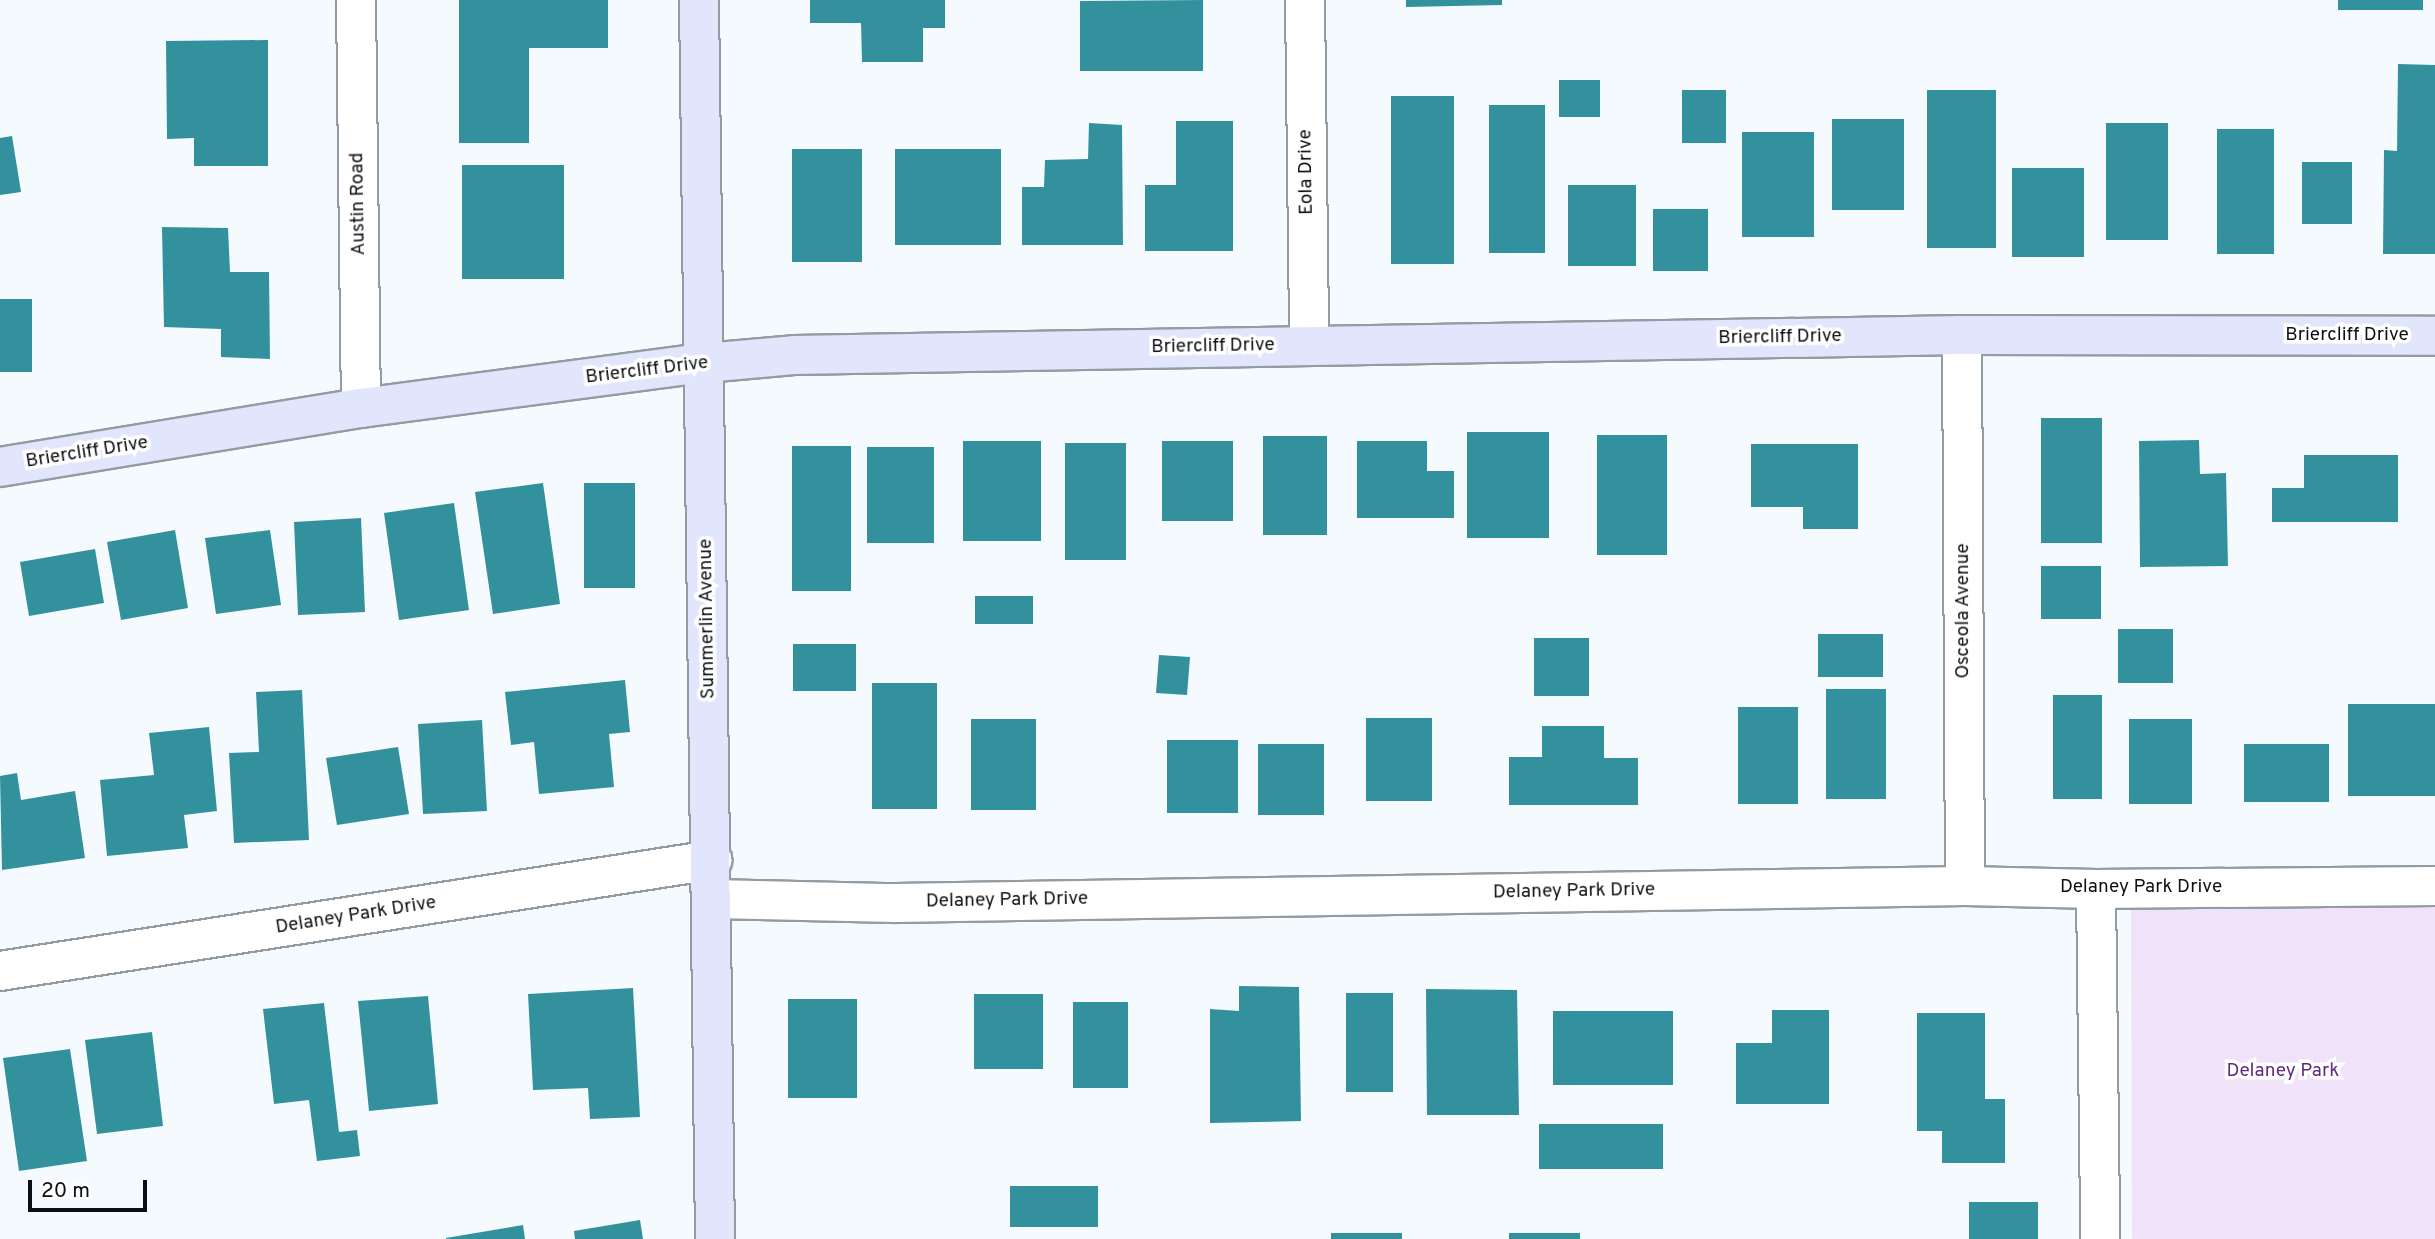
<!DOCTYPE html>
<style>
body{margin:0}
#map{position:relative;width:2435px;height:1239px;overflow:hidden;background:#f5faff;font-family:Overpass,sans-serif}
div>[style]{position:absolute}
.green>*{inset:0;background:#f0e3f9}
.building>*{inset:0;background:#32919d}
.roads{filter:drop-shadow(2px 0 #939ca2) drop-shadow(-2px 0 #939ca2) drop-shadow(0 2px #939ca2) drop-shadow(0 -2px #939ca2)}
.street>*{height:38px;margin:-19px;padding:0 19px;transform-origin:19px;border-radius:19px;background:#fff}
.secondary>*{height:38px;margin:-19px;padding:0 19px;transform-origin:19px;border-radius:19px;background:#e2e6fd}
span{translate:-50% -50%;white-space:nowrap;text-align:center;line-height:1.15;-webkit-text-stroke:7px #fff;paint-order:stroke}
.street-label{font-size:19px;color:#0d1012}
.park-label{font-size:19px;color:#5f297d}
.scale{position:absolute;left:28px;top:1180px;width:119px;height:32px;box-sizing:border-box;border:4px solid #0d1012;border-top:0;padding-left:9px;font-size:21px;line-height:24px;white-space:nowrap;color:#0d1012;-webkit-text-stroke:5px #fff;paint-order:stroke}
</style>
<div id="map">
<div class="green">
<div style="clip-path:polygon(2435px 901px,2435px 1239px,2132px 1239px,2131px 905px)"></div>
</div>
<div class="building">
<div style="clip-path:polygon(459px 0,608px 0,608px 48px,529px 48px,529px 143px,459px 143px)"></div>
<div style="clip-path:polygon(810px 0,945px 0,945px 28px,923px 28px,923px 62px,862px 62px,861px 23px,810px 23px)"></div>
<div style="clip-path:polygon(1203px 0,1203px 71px,1080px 71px,1080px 1px)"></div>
<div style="clip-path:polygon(1406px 0,1502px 0,1502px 5px,1406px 7px)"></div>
<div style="clip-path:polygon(2338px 0,2423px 0,2423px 10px,2338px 10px)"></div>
<div style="clip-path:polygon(268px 40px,268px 166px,194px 166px,194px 138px,167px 139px,166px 41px)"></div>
<div style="clip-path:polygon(2398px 64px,2435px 65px,2435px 254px,2383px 254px,2384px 150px,2397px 151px)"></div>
<div style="clip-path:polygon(1559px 80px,1600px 80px,1600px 117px,1559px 117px)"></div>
<div style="clip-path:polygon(1682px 90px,1726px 90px,1726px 143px,1682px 143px)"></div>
<div style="clip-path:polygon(1927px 90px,1996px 90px,1996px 248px,1927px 248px)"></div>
<div style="clip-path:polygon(1391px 96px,1454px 96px,1454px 264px,1391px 264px)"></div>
<div style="clip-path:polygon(1489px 105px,1545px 105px,1545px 253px,1489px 253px)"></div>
<div style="clip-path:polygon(1832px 119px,1904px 119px,1904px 210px,1832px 210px)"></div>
<div style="clip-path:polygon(1176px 121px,1233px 121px,1233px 251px,1145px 251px,1145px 185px,1176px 185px)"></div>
<div style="clip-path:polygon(1089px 123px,1122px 125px,1123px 245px,1022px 245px,1022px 187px,1044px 187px,1045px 160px,1088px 159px)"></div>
<div style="clip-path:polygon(2106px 123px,2168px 123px,2168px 240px,2106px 240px)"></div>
<div style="clip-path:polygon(2217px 129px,2274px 129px,2274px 254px,2217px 254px)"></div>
<div style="clip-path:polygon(1742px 132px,1814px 132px,1814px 237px,1742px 237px)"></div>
<div style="clip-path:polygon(12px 136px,21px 192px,0 195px,0 138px)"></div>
<div style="clip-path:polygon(792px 149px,862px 149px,862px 262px,792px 262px)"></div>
<div style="clip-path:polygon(895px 149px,1001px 149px,1001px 245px,895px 245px)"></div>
<div style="clip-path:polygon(2302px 162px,2352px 162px,2352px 224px,2302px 224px)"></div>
<div style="clip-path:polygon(462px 165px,564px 165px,564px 279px,462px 279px)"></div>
<div style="clip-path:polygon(2012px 168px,2084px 168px,2084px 257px,2012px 257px)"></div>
<div style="clip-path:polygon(1568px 185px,1636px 185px,1636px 266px,1568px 266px)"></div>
<div style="clip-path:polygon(1653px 209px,1708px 209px,1708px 271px,1653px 271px)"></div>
<div style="clip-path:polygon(162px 227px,228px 228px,230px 272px,269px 272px,270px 359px,221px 357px,221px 329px,164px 327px)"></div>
<div style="clip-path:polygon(0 299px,32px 299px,32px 372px,0 372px)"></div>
<div style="clip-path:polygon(2041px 418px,2102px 418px,2102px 543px,2041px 543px)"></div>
<div style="clip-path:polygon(1467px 432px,1549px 432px,1549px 538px,1467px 538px)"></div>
<div style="clip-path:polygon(1597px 435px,1667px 435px,1667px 555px,1597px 555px)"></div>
<div style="clip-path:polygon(1263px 436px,1327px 436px,1327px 535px,1263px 535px)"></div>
<div style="clip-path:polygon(2199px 440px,2200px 474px,2226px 473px,2228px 566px,2140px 567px,2139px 441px)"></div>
<div style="clip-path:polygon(963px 441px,1041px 441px,1041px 541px,963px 541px)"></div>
<div style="clip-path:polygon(1162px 441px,1233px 441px,1233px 521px,1162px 521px)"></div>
<div style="clip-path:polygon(1357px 441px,1427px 441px,1427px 471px,1454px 471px,1454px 518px,1357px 518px)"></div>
<div style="clip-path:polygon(1065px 443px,1126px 443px,1126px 560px,1065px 560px)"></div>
<div style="clip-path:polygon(1751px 444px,1858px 444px,1858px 529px,1803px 529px,1803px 507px,1751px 507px)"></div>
<div style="clip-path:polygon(792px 446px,851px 446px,851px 591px,792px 591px)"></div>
<div style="clip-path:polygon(867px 447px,934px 447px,934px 543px,867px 543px)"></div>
<div style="clip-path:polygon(2304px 455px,2398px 455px,2398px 522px,2272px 522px,2272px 488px,2304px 488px)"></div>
<div style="clip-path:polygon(543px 483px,560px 604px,493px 614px,475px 492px)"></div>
<div style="clip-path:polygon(584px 483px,635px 483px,635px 588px,584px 588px)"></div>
<div style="clip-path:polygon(454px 503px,469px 610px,399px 620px,384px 513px)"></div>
<div style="clip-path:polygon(361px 518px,365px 612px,298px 615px,294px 522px)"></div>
<div style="clip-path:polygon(175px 530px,188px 608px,121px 620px,107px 542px)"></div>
<div style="clip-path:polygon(270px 530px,281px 605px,216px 614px,205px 538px)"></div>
<div style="clip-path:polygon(95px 549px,104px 603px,29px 616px,20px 562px)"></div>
<div style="clip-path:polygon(2041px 566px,2101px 566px,2101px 619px,2041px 619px)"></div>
<div style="clip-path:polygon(975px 596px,1033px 596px,1033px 624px,975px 624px)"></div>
<div style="clip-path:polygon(2118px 629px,2173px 629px,2173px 683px,2118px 683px)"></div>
<div style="clip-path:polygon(1818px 634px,1883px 634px,1883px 677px,1818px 677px)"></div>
<div style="clip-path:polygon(1534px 638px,1589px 638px,1589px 696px,1534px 696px)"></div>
<div style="clip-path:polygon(793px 644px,856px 644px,856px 691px,793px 691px)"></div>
<div style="clip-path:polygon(1159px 655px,1190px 657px,1187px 695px,1156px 693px)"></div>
<div style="clip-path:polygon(625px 680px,630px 732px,609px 734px,614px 787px,539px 794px,534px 742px,511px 745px,505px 692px)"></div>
<div style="clip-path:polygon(872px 683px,937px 683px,937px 809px,872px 809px)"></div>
<div style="clip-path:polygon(1826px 689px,1886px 689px,1886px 799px,1826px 799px)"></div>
<div style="clip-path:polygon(302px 690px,309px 840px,234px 843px,229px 753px,259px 752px,256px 692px)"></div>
<div style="clip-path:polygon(2053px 695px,2102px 695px,2102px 799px,2053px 799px)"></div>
<div style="clip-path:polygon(2348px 704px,2435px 704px,2435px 796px,2348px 796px)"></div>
<div style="clip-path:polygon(1738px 707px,1798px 707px,1798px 804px,1738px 804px)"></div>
<div style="clip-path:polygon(1366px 718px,1432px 718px,1432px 801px,1366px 801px)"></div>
<div style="clip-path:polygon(971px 719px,1036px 719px,1036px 810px,971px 810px)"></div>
<div style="clip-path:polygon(2129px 719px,2192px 719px,2192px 804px,2129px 804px)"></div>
<div style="clip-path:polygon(482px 720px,487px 811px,423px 814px,418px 724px)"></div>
<div style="clip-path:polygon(1542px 726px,1604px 726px,1604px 758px,1638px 758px,1638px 805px,1509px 805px,1509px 757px,1542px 757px)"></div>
<div style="clip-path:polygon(209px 727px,217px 811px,184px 815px,188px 848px,107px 856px,100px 780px,154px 775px,149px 733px)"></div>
<div style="clip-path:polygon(1167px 740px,1238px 740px,1238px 813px,1167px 813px)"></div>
<div style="clip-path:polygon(1258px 744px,1324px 744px,1324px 815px,1258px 815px)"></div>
<div style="clip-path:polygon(2244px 744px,2329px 744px,2329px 802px,2244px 802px)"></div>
<div style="clip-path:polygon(398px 747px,409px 814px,337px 825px,326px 758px)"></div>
<div style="clip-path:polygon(17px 773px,21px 800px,75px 791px,85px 858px,2px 870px,0 776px)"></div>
<div style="clip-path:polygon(1239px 986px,1299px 987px,1301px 1121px,1210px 1123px,1210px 1009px,1239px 1011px)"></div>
<div style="clip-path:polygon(633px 988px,640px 1117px,590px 1119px,588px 1088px,533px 1090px,528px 994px)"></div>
<div style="clip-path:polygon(1426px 989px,1517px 990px,1519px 1115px,1427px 1115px)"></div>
<div style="clip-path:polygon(1346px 993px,1393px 993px,1393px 1092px,1346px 1092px)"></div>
<div style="clip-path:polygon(974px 994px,1043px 994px,1043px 1069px,974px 1069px)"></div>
<div style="clip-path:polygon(428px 996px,438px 1104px,369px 1111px,358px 1001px)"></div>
<div style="clip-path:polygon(788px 999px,857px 999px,857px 1098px,788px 1098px)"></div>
<div style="clip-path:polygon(1073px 1002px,1128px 1002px,1128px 1088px,1073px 1088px)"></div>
<div style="clip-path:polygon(324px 1003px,339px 1132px,357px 1130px,360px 1156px,317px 1161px,309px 1100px,274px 1104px,263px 1009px)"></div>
<div style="clip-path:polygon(1772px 1010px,1829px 1010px,1829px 1104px,1736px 1104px,1736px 1043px,1772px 1043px)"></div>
<div style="clip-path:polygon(1553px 1011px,1673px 1011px,1673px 1085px,1553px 1085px)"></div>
<div style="clip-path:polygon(1917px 1013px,1985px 1013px,1985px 1099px,2005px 1099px,2005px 1163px,1942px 1163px,1942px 1131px,1917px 1131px)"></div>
<div style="clip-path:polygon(152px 1032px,163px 1126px,97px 1134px,85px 1040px)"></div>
<div style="clip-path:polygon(70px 1049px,87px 1161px,19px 1171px,3px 1058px)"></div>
<div style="clip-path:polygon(1539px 1124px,1663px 1124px,1663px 1169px,1539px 1169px)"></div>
<div style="clip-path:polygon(1010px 1186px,1098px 1186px,1098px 1227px,1010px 1227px)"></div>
<div style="clip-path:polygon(1969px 1202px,2038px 1202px,2038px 1239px,1969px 1239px)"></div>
<div style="clip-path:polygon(640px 1220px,643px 1239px,575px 1239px,574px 1231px)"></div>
<div style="clip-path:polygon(523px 1225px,525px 1239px,446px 1239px,446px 1238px)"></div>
<div style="clip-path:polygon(1331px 1233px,1402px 1233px,1402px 1239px,1331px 1239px)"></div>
<div style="clip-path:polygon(1509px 1233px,1580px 1233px,1580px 1239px,1509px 1239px)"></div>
</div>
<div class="roads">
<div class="street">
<div style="left:356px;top:0;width:408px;rotate:89.3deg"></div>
<div style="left:1305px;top:0;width:345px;rotate:89.3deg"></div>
<div style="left:1962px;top:335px;width:551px;rotate:89.69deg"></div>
<div style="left:2096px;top:889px;width:350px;rotate:89.3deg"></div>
<div style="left:713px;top:899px;width:182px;rotate:1.3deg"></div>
<div style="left:895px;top:903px;width:1070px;rotate:-0.91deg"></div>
<div style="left:1965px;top:886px;width:131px;rotate:1.3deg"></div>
<div style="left:2096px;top:889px;width:339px;rotate:-0.5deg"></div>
<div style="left:0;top:971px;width:721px;rotate:-8.86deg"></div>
</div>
<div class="secondary">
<div style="left:699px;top:0;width:1239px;rotate:89.26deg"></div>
<div style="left:0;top:467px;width:366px;rotate:-9.3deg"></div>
<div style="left:361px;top:408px;width:347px;rotate:-7.5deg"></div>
<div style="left:705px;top:363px;width:89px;rotate:-5.1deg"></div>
<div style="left:794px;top:355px;width:1168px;rotate:-0.98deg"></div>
<div style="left:1962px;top:335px;width:473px;rotate:0.1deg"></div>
</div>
</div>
<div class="street-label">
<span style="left:1307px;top:172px;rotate:-91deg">Eola Drive</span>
<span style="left:359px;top:204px;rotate:-91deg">Austin Road</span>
<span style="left:2347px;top:336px">Briercliff Drive</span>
<span style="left:1780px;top:338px;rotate:-1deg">Briercliff Drive</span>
<span style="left:1213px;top:347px;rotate:-1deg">Briercliff Drive</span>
<span style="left:647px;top:371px;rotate:-7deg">Briercliff Drive</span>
<span style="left:87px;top:453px;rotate:-9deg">Briercliff Drive</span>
<span style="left:1964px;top:611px;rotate:-90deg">Osceola Avenue</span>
<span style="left:708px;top:619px;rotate:-91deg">Summerlin Avenue</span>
<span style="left:2141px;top:888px">Delaney Park Drive</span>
<span style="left:1574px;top:892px;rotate:-1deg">Delaney Park Drive</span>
<span style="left:1007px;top:901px;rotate:-1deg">Delaney Park Drive</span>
<span style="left:356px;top:916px;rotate:-9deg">Delaney Park Drive</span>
</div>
<div class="park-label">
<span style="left:2283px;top:1072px">Delaney Park</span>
</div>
<div class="scale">20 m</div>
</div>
